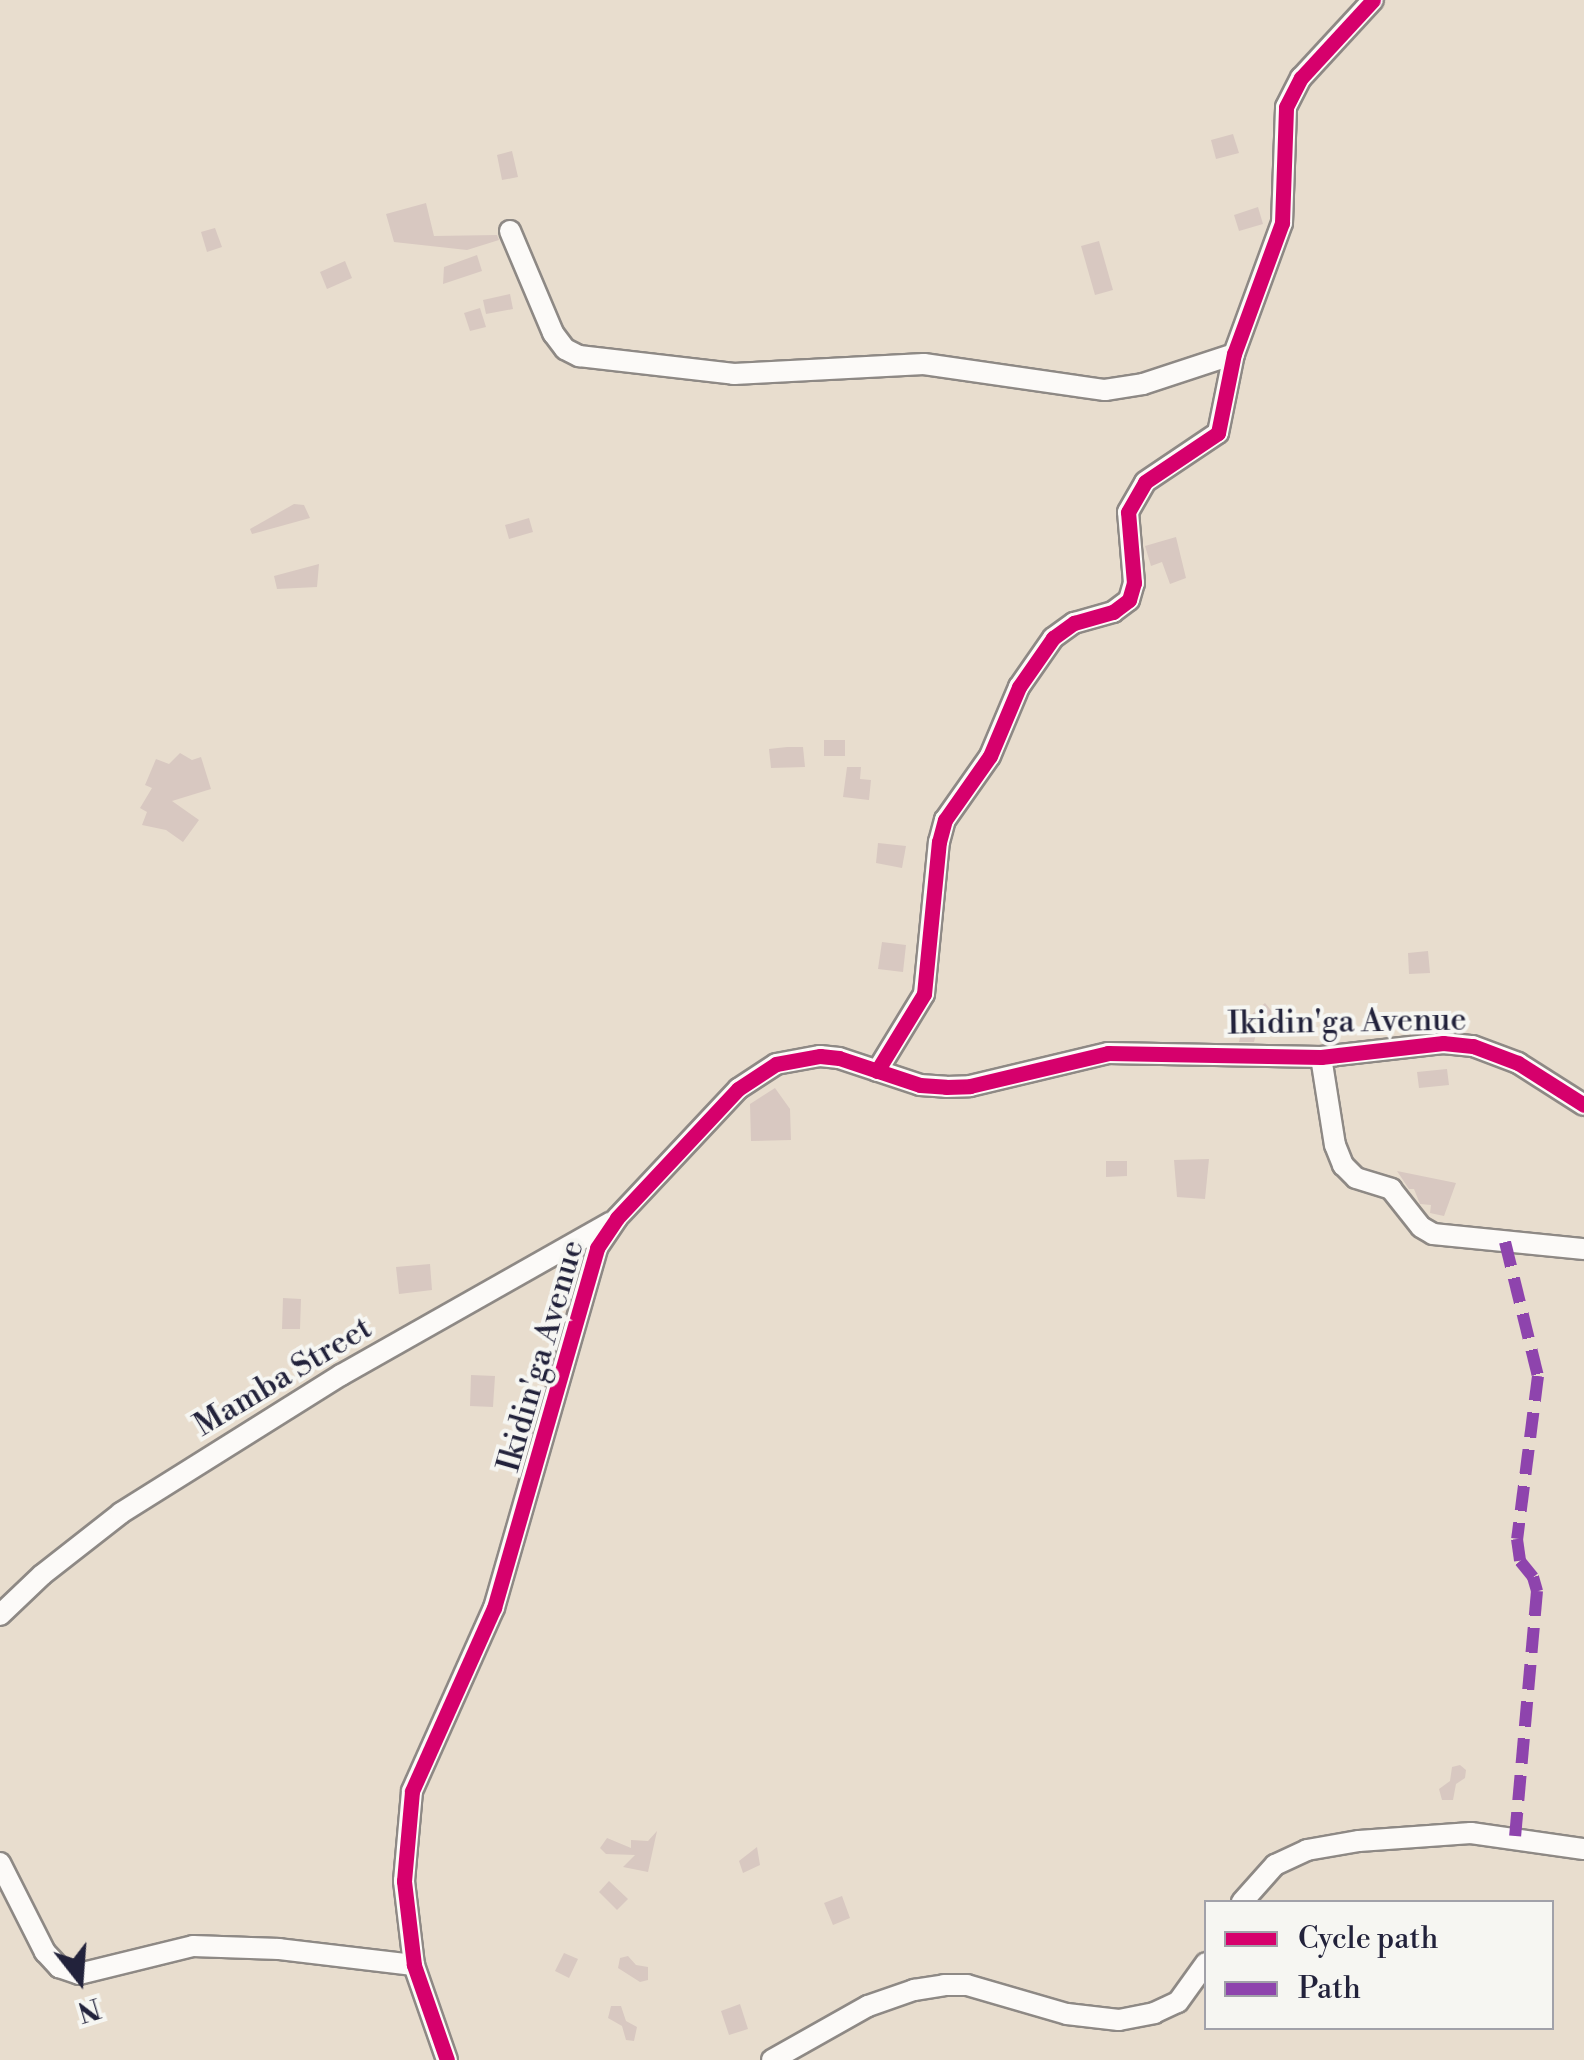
<!DOCTYPE html>
<style>
body{margin:0}
#map{position:relative;width:1584px;height:2060px;overflow:hidden;background:#e8ddce;font-family:"Libre Bodoni",serif}
div>[style]{position:absolute}
.building>*{inset:0;background:#d8c8c1}
.roads{filter:drop-shadow(2px 0 #8e8985) drop-shadow(-2px 0 #8e8985) drop-shadow(0 2px #8e8985) drop-shadow(0 -2px #8e8985)}
.minor>*{height:20px;margin:-10px;padding:0 10px;transform-origin:10px;border-radius:10px;background:#fcfaf8}
.quiet>*{height:12px;margin-top:-6px;transform-origin:0;background:repeating-linear-gradient(90deg,#8e44ad 0 25px,transparent 0 37px)}
.cycleway>*{height:15px;margin:-7.5px;padding:0 7.5px;transform-origin:7.5px;border-radius:7.5px;background:#d6006c}
span{translate:-50% -50%;white-space:nowrap;text-align:center;line-height:1.15;-webkit-text-stroke:8px #f6f6f2;paint-order:stroke}
.street-label{font-size:32px;color:#22223b}
.legend{position:absolute;left:1204px;top:1900px;width:350px;height:130px;box-sizing:border-box;background:#f6f6f2;border:2px solid #a1a1a9;margin:0;padding:12px 18px;list-style:none;font-size:30px;color:#22223b}
.legend li{display:flex;align-items:center;gap:20px;height:50px}
.legend b{width:50px;border:2px solid #a1a1a9}
.north{position:absolute;left:30px;top:1930px;width:100px;height:100px;-webkit-text-stroke:8px #f6f6f2;paint-order:stroke;rotate:163deg;font-size:28px;font-weight:700;line-height:40px;text-align:center;color:#22223b}
.north::after{content:'';display:block;margin:auto;width:35px;height:45px;background:#22223b;clip-path:polygon(50% 0,100% 100%,50% 72%,0 100%)}
</style>
<div id="map">
<div class="building">
<div style="clip-path:polygon(1233px 134px,1239px 153px,1216px 159px,1211px 140px)"></div>
<div style="clip-path:polygon(512px 151px,518px 177px,502px 180px,497px 155px)"></div>
<div style="clip-path:polygon(426px 203px,434px 236px,497px 235px,499px 240px,467px 250px,394px 242px,386px 214px)"></div>
<div style="clip-path:polygon(1258px 207px,1263px 224px,1239px 231px,1234px 215px)"></div>
<div style="clip-path:polygon(215px 228px,222px 247px,207px 252px,201px 232px)"></div>
<div style="clip-path:polygon(1099px 241px,1113px 290px,1095px 295px,1081px 246px)"></div>
<div style="clip-path:polygon(477px 255px,482px 271px,443px 284px,444px 267px)"></div>
<div style="clip-path:polygon(345px 261px,352px 278px,327px 289px,320px 272px)"></div>
<div style="clip-path:polygon(510px 294px,513px 309px,486px 314px,483px 300px)"></div>
<div style="clip-path:polygon(480px 308px,486px 327px,470px 331px,464px 313px)"></div>
<div style="clip-path:polygon(294px 504px,304px 505px,310px 518px,252px 534px,250px 529px)"></div>
<div style="clip-path:polygon(529px 518px,533px 532px,509px 539px,505px 525px)"></div>
<div style="clip-path:polygon(1176px 537px,1186px 578px,1170px 584px,1162px 562px,1151px 566px,1145px 546px)"></div>
<div style="clip-path:polygon(319px 564px,317px 587px,277px 589px,274px 576px)"></div>
<div style="clip-path:polygon(824px 740px,845px 740px,845px 756px,824px 756px)"></div>
<div style="clip-path:polygon(787px 747px,803px 747px,805px 767px,771px 768px,769px 749px)"></div>
<div style="clip-path:polygon(180px 753px,192px 760px,201px 757px,211px 789px,172px 801px,199px 820px,183px 842px,166px 830px,142px 825px,147px 812px,140px 808px,152px 788px,145px 785px,156px 759px,169px 764px)"></div>
<div style="clip-path:polygon(847px 767px,861px 767px,860px 779px,871px 780px,869px 800px,843px 797px)"></div>
<div style="clip-path:polygon(878px 843px,906px 846px,902px 868px,876px 863px)"></div>
<div style="clip-path:polygon(882px 942px,906px 945px,903px 972px,878px 969px)"></div>
<div style="clip-path:polygon(1428px 951px,1430px 973px,1409px 974px,1408px 953px)"></div>
<div style="clip-path:polygon(1265px 1003px,1275px 1015px,1257px 1030px,1254px 1042px,1239px 1042px,1244px 1021px)"></div>
<div style="clip-path:polygon(1447px 1069px,1449px 1085px,1419px 1088px,1417px 1072px)"></div>
<div style="clip-path:polygon(775px 1088px,790px 1109px,791px 1140px,751px 1141px,750px 1104px)"></div>
<div style="clip-path:polygon(1209px 1159px,1205px 1199px,1177px 1197px,1174px 1160px)"></div>
<div style="clip-path:polygon(1106px 1161px,1127px 1161px,1127px 1176px,1106px 1177px)"></div>
<div style="clip-path:polygon(1397px 1171px,1456px 1183px,1444px 1216px,1430px 1213px,1431px 1205px,1420px 1204px,1414px 1189px,1409px 1189px)"></div>
<div style="clip-path:polygon(430px 1264px,432px 1290px,399px 1294px,396px 1267px)"></div>
<div style="clip-path:polygon(283px 1298px,301px 1299px,300px 1329px,282px 1329px)"></div>
<div style="clip-path:polygon(471px 1375px,495px 1376px,493px 1407px,470px 1406px)"></div>
<div style="clip-path:polygon(1460px 1765px,1466px 1770px,1465px 1778px,1456px 1784px,1453px 1800px,1442px 1800px,1439px 1789px,1450px 1781px,1452px 1767px)"></div>
<div style="clip-path:polygon(657px 1831px,648px 1872px,623px 1867px,635px 1855px,606px 1854px,600px 1848px,607px 1838px,631px 1848px,631px 1840px,648px 1841px)"></div>
<div style="clip-path:polygon(757px 1847px,760px 1865px,743px 1873px,739px 1861px)"></div>
<div style="clip-path:polygon(609px 1881px,628px 1899px,617px 1910px,599px 1892px)"></div>
<div style="clip-path:polygon(842px 1896px,850px 1918px,833px 1925px,824px 1903px)"></div>
<div style="clip-path:polygon(564px 1953px,578px 1959px,569px 1978px,555px 1971px)"></div>
<div style="clip-path:polygon(628px 1956px,636px 1965px,648px 1967px,648px 1980px,640px 1982px,618px 1968px,620px 1958px)"></div>
<div style="clip-path:polygon(740px 2004px,748px 2029px,729px 2035px,721px 2011px)"></div>
<div style="clip-path:polygon(611px 2006px,621px 2006px,626px 2021px,637px 2027px,634px 2041px,626px 2040px,622px 2026px,608px 2018px)"></div>
</div>
<div class="roads">
<div class="minor">
<div style="left:510px;top:231px;width:111px;rotate:67.1deg"></div>
<div style="left:553px;top:333px;width:20px;rotate:53deg"></div>
<div style="left:565px;top:349px;width:16px;rotate:27deg"></div>
<div style="left:579px;top:356px;width:156px;rotate:6.6deg"></div>
<div style="left:734px;top:374px;width:190px;rotate:-3deg"></div>
<div style="left:924px;top:364px;width:183px;rotate:8.2deg"></div>
<div style="left:1105px;top:390px;width:38px;rotate:-9deg"></div>
<div style="left:1143px;top:384px;width:96px;rotate:-18.2deg"></div>
<div style="left:1321px;top:1057px;width:89px;rotate:81deg"></div>
<div style="left:1335px;top:1145px;width:22px;rotate:68deg"></div>
<div style="left:1343px;top:1165px;width:18px;rotate:45deg"></div>
<div style="left:1356px;top:1178px;width:37px;rotate:17deg"></div>
<div style="left:1391px;top:1189px;width:48px;rotate:51.7deg"></div>
<div style="left:1421px;top:1227px;width:14px;rotate:30deg"></div>
<div style="left:1433px;top:1234px;width:152px;rotate:5.7deg"></div>
<div style="left:877px;top:1071px;width:90px;rotate:-58.6deg"></div>
<div style="left:924px;top:994px;width:153px;rotate:-84.4deg"></div>
<div style="left:939px;top:842px;width:23px;rotate:-75deg"></div>
<div style="left:945px;top:820px;width:78px;rotate:-54.9deg"></div>
<div style="left:990px;top:756px;width:75px;rotate:-67.2deg"></div>
<div style="left:1019px;top:687px;width:60px;rotate:-55.2deg"></div>
<div style="left:1053px;top:638px;width:26px;rotate:-36deg"></div>
<div style="left:1074px;top:623px;width:41px;rotate:-15.8deg"></div>
<div style="left:1113px;top:612px;width:20px;rotate:-37deg"></div>
<div style="left:1129px;top:600px;width:18px;rotate:-74deg"></div>
<div style="left:1134px;top:583px;width:71px;rotate:-94.8deg"></div>
<div style="left:1128px;top:512px;width:34px;rotate:-60deg"></div>
<div style="left:1145px;top:482px;width:88px;rotate:-33.9deg"></div>
<div style="left:1218px;top:433px;width:81px;rotate:-78.6deg"></div>
<div style="left:1234px;top:354px;width:140px;rotate:-69.9deg"></div>
<div style="left:1282px;top:223px;width:116px;rotate:-88deg"></div>
<div style="left:1286px;top:107px;width:33px;rotate:-63deg"></div>
<div style="left:1301px;top:78px;width:106px;rotate:-47.3deg"></div>
<div style="left:0;top:1615px;width:58px;rotate:-43.6deg"></div>
<div style="left:42px;top:1575px;width:100px;rotate:-38.1deg"></div>
<div style="left:121px;top:1513px;width:260px;rotate:-32.1deg"></div>
<div style="left:341px;top:1375px;width:310px;rotate:-29.5deg"></div>
<div style="left:0;top:1863px;width:100px;rotate:63.2deg"></div>
<div style="left:45px;top:1952px;width:21px;rotate:47deg"></div>
<div style="left:59px;top:1967px;width:21px;rotate:19deg"></div>
<div style="left:79px;top:1974px;width:117px;rotate:-13.8deg"></div>
<div style="left:193px;top:1946px;width:86px;rotate:2deg"></div>
<div style="left:279px;top:1949px;width:136px;rotate:6.8deg"></div>
<div style="left:1242px;top:1902px;width:50px;rotate:-48.3deg"></div>
<div style="left:1275px;top:1865px;width:35px;rotate:-25deg"></div>
<div style="left:1307px;top:1850px;width:53px;rotate:-9.8deg"></div>
<div style="left:1359px;top:1841px;width:112px;rotate:-4.1deg"></div>
<div style="left:1471px;top:1833px;width:114px;rotate:8.1deg"></div>
<div style="left:447px;top:2060px;width:101px;rotate:-109.2deg"></div>
<div style="left:414px;top:1965px;width:85px;rotate:-96.8deg"></div>
<div style="left:404px;top:1881px;width:90px;rotate:-84.9deg"></div>
<div style="left:412px;top:1791px;width:201px;rotate:-65.9deg"></div>
<div style="left:494px;top:1608px;width:374px;rotate:-74deg"></div>
<div style="left:597px;top:1248px;width:36px;rotate:-56deg"></div>
<div style="left:617px;top:1218px;width:177px;rotate:-46.8deg"></div>
<div style="left:738px;top:1089px;width:45px;rotate:-33.3deg"></div>
<div style="left:776px;top:1064px;width:45px;rotate:-10.3deg"></div>
<div style="left:820px;top:1056px;width:19px;rotate:6deg"></div>
<div style="left:839px;top:1058px;width:85px;rotate:18.4deg"></div>
<div style="left:920px;top:1085px;width:26px;rotate:4deg"></div>
<div style="left:946px;top:1087px;width:24px;rotate:-2deg"></div>
<div style="left:970px;top:1086px;width:142px;rotate:-13.4deg"></div>
<div style="left:1108px;top:1053px;width:213px;rotate:1.1deg"></div>
<div style="left:1321px;top:1057px;width:123px;rotate:-6.5deg"></div>
<div style="left:1443px;top:1043px;width:30px;rotate:6deg"></div>
<div style="left:1473px;top:1046px;width:48px;rotate:20.7deg"></div>
<div style="left:1518px;top:1063px;width:78px;rotate:32.5deg"></div>
<div style="left:772px;top:2060px;width:110px;rotate:-29.4deg"></div>
<div style="left:868px;top:2006px;width:49px;rotate:-19.2deg"></div>
<div style="left:914px;top:1990px;width:30px;rotate:-9deg"></div>
<div style="left:944px;top:1985px;width:23px"></div>
<div style="left:967px;top:1985px;width:104px;rotate:16.2deg"></div>
<div style="left:1067px;top:2014px;width:52px;rotate:6.6deg"></div>
<div style="left:1119px;top:2020px;width:36px;rotate:-11deg"></div>
<div style="left:1154px;top:2013px;width:26px;rotate:-25deg"></div>
<div style="left:1178px;top:2002px;width:48px;rotate:-54.3deg"></div>
</div>
</div>
<div class="quiet">
<div style="left:1505px;top:1242px;width:138px;rotate:76.2deg"></div>
<div style="left:1538px;top:1376px;width:164px;rotate:97.3deg"></div>
<div style="left:1517px;top:1539px;width:22px;rotate:82deg"></div>
<div style="left:1520px;top:1561px;width:21px;rotate:51deg"></div>
<div style="left:1533px;top:1577px;width:15px;rotate:74deg"></div>
<div style="left:1537px;top:1591px;width:246px;rotate:95.1deg"></div>
</div>
<div class="cycleway">
<div style="left:877px;top:1071px;width:90px;rotate:-58.6deg"></div>
<div style="left:924px;top:994px;width:153px;rotate:-84.4deg"></div>
<div style="left:939px;top:842px;width:23px;rotate:-75deg"></div>
<div style="left:945px;top:820px;width:78px;rotate:-54.9deg"></div>
<div style="left:990px;top:756px;width:75px;rotate:-67.2deg"></div>
<div style="left:1019px;top:687px;width:60px;rotate:-55.2deg"></div>
<div style="left:1053px;top:638px;width:26px;rotate:-36deg"></div>
<div style="left:1074px;top:623px;width:41px;rotate:-15.8deg"></div>
<div style="left:1113px;top:612px;width:20px;rotate:-37deg"></div>
<div style="left:1129px;top:600px;width:18px;rotate:-74deg"></div>
<div style="left:1134px;top:583px;width:71px;rotate:-94.8deg"></div>
<div style="left:1128px;top:512px;width:34px;rotate:-60deg"></div>
<div style="left:1145px;top:482px;width:88px;rotate:-33.9deg"></div>
<div style="left:1218px;top:433px;width:81px;rotate:-78.6deg"></div>
<div style="left:1234px;top:354px;width:140px;rotate:-69.9deg"></div>
<div style="left:1282px;top:223px;width:116px;rotate:-88deg"></div>
<div style="left:1286px;top:107px;width:33px;rotate:-63deg"></div>
<div style="left:1301px;top:78px;width:106px;rotate:-47.3deg"></div>
<div style="left:447px;top:2060px;width:101px;rotate:-109.2deg"></div>
<div style="left:414px;top:1965px;width:85px;rotate:-96.8deg"></div>
<div style="left:404px;top:1881px;width:90px;rotate:-84.9deg"></div>
<div style="left:412px;top:1791px;width:201px;rotate:-65.9deg"></div>
<div style="left:494px;top:1608px;width:374px;rotate:-74deg"></div>
<div style="left:597px;top:1248px;width:36px;rotate:-56deg"></div>
<div style="left:617px;top:1218px;width:177px;rotate:-46.8deg"></div>
<div style="left:738px;top:1089px;width:45px;rotate:-33.3deg"></div>
<div style="left:776px;top:1064px;width:45px;rotate:-10.3deg"></div>
<div style="left:820px;top:1056px;width:19px;rotate:6deg"></div>
<div style="left:839px;top:1058px;width:85px;rotate:18.4deg"></div>
<div style="left:920px;top:1085px;width:26px;rotate:4deg"></div>
<div style="left:946px;top:1087px;width:24px;rotate:-2deg"></div>
<div style="left:970px;top:1086px;width:142px;rotate:-13.4deg"></div>
<div style="left:1108px;top:1053px;width:213px;rotate:1.1deg"></div>
<div style="left:1321px;top:1057px;width:123px;rotate:-6.5deg"></div>
<div style="left:1443px;top:1043px;width:30px;rotate:6deg"></div>
<div style="left:1473px;top:1046px;width:48px;rotate:20.7deg"></div>
<div style="left:1518px;top:1063px;width:78px;rotate:32.5deg"></div>
</div>
<div class="street-label">
<span style="left:1347px;top:1022px;rotate:-1deg">Ikidin'ga Avenue</span>
<span style="left:541px;top:1356px;rotate:-74deg">Ikidin'ga Avenue</span>
<span style="left:283px;top:1377px;rotate:-31deg">Mamba Street</span>
</div>
<ul class="legend">
<li><b style="height:12px;background:#d6006c"></b>Cycle path</li>
<li><b style="height:12px;background:#8e44ad"></b>Path</li>
</ul>
<div class="north">N</div>
</div>
